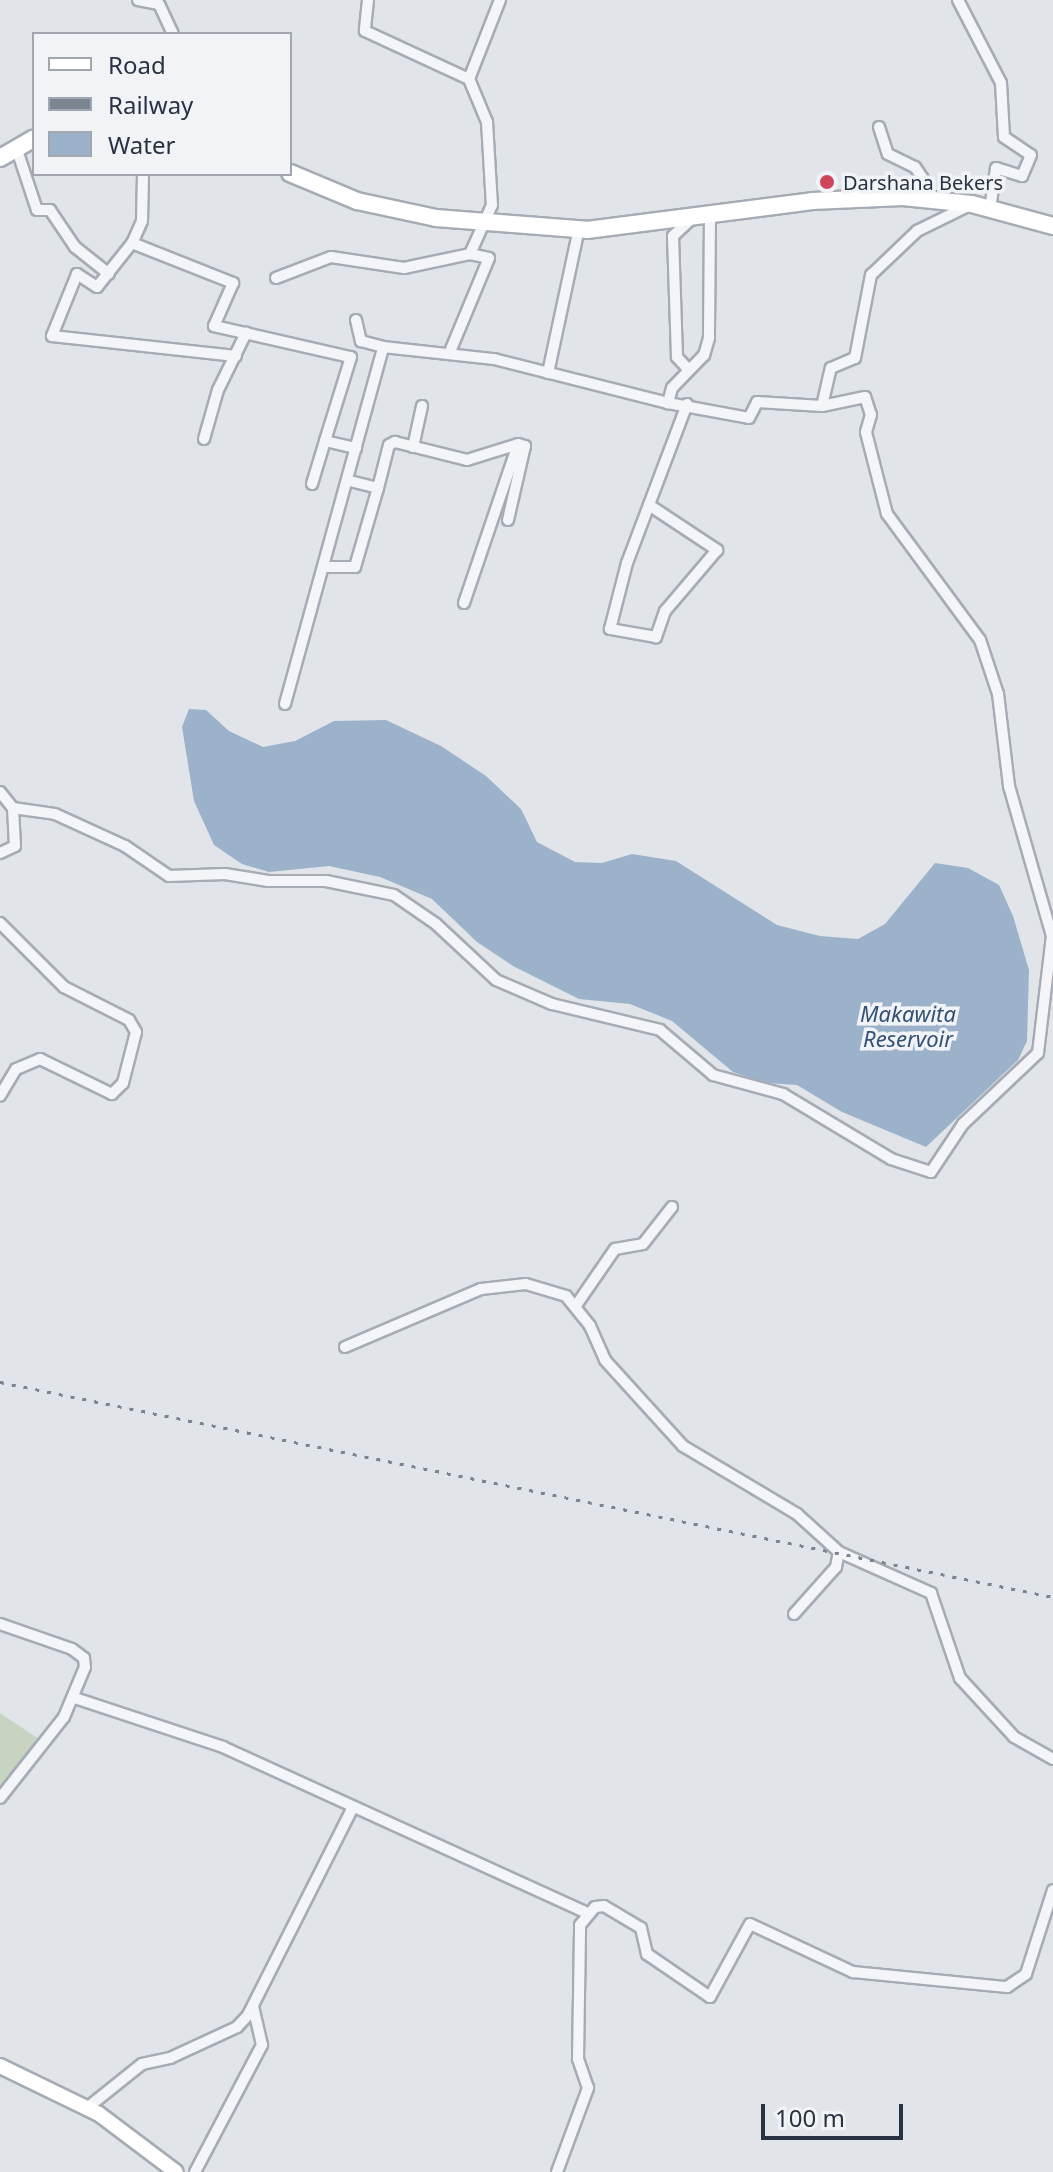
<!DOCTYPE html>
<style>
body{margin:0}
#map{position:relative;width:1053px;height:2172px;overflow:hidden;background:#e1e5ea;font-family:"Noto Sans",sans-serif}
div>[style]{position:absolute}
.green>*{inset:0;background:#c7d4c2}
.water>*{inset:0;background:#9cb2ca}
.roads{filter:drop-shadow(2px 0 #a6acb4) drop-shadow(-2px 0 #a6acb4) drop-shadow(0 2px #a6acb4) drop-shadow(0 -2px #a6acb4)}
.minor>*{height:10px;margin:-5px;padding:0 5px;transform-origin:5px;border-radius:5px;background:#f4f5f8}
.secondary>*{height:14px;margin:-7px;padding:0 7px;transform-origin:7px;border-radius:7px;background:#fff}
.primary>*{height:16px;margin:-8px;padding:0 8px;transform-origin:8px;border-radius:8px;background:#fff}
.rail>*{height:3px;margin-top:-1.5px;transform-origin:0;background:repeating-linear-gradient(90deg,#7a8493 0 4px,transparent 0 12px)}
.dots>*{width:22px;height:22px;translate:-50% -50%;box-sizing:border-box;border:4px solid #f1f3f7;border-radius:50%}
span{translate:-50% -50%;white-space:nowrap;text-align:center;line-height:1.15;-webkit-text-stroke:7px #f1f3f7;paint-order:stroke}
.poi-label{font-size:20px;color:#293242}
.left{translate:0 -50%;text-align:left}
.water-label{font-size:22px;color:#335176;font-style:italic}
.legend{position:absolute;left:32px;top:32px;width:260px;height:144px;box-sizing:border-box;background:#f1f3f7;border:2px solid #a1a6af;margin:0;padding:10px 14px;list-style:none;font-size:24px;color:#293242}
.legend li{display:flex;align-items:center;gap:16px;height:40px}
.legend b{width:40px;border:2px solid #a1a6af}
.scale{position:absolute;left:761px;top:2104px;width:142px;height:36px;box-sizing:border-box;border:4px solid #293242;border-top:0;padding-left:10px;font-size:24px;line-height:28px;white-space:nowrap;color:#293242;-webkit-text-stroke:6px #f1f3f7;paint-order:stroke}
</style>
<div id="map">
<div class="green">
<div style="clip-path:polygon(0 1713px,42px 1741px,0 1788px)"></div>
</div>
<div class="water">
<div style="clip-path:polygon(189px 709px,206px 710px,229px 731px,263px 747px,295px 741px,334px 721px,386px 720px,441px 746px,486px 776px,521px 809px,537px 842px,575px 862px,602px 863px,632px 854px,676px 861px,777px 925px,820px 936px,858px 939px,885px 924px,935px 863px,968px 868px,999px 885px,1013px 916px,1029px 970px,1027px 1041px,1018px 1060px,926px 1147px,842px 1112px,797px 1085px,766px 1083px,733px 1072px,672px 1021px,630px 1004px,579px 999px,513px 966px,477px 942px,432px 899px,380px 877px,329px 866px,269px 872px,242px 864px,214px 845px,194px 801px,182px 727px)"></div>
</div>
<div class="roads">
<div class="minor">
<div style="left:138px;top:0;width:21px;rotate:11deg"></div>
<div style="left:159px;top:4px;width:33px;rotate:65deg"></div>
<div style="left:368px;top:0;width:31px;rotate:96deg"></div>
<div style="left:365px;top:31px;width:115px;rotate:24.8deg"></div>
<div style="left:469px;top:79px;width:47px;rotate:67.3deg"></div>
<div style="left:487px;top:122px;width:83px;rotate:86.6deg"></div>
<div style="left:492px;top:205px;width:54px;rotate:114.2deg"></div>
<div style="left:470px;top:254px;width:19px;rotate:12deg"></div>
<div style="left:489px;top:258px;width:104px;rotate:112.6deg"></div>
<div style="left:958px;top:0;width:93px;rotate:62.6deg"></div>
<div style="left:1001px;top:83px;width:54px;rotate:86.8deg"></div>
<div style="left:1004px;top:137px;width:32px;rotate:34deg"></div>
<div style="left:1031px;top:155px;width:23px;rotate:113deg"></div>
<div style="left:1022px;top:176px;width:27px;rotate:-163deg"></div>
<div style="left:996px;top:168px;width:41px;rotate:98.3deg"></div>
<div style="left:469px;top:79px;width:85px;rotate:-68.6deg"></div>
<div style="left:879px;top:127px;width:28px;rotate:72deg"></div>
<div style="left:888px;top:154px;width:30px;rotate:26deg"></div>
<div style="left:915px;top:167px;width:14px;rotate:56deg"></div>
<div style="left:923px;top:179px;width:21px;rotate:79deg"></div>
<div style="left:16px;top:147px;width:66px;rotate:71.6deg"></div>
<div style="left:37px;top:210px;width:13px"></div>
<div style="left:50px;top:210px;width:45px;rotate:56deg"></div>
<div style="left:75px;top:247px;width:43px;rotate:38.5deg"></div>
<div style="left:143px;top:174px;width:47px;rotate:91.2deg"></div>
<div style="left:142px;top:221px;width:24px;rotate:114deg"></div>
<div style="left:132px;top:243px;width:109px;rotate:21.6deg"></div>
<div style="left:233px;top:283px;width:47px;rotate:113.8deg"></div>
<div style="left:214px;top:326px;width:140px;rotate:12.8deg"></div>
<div style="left:351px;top:357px;width:88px;rotate:107.2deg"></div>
<div style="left:710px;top:216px;width:122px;rotate:90.5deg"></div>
<div style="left:709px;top:338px;width:18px;rotate:106deg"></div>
<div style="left:704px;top:355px;width:46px;rotate:134.1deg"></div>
<div style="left:672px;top:388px;width:16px;rotate:105deg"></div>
<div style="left:668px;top:403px;width:82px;rotate:10.5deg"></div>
<div style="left:749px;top:418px;width:18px;rotate:-63deg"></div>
<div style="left:757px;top:402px;width:65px;rotate:3.5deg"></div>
<div style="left:822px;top:406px;width:39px;rotate:-77deg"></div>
<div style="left:831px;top:368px;width:26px;rotate:-23deg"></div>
<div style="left:855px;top:358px;width:85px;rotate:-79.1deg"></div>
<div style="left:871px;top:275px;width:64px;rotate:-43.7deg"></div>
<div style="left:917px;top:231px;width:59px;rotate:-26.1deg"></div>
<div style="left:132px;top:243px;width:56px;rotate:128.5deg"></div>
<div style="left:97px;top:287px;width:24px;rotate:-147deg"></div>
<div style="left:77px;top:274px;width:67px;rotate:112deg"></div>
<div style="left:52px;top:336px;width:185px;rotate:6.2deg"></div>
<div style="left:276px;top:278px;width:59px;rotate:-20.9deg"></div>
<div style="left:331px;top:257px;width:74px;rotate:8.6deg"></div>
<div style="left:404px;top:268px;width:67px;rotate:-12deg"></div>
<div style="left:356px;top:320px;width:22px;rotate:77deg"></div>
<div style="left:361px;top:341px;width:23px;rotate:15deg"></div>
<div style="left:689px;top:370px;width:18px;rotate:-133deg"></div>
<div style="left:677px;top:357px;width:121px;rotate:-91.9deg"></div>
<div style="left:673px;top:236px;width:26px;rotate:-43deg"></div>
<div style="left:548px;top:373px;width:147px;rotate:-77.9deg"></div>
<div style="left:204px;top:439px;width:51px;rotate:-74.1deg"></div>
<div style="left:218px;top:390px;width:64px;rotate:-63.8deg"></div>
<div style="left:413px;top:447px;width:42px;rotate:-77.6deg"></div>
<div style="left:312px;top:484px;width:45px;rotate:-73.2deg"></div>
<div style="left:325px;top:441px;width:32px;rotate:13deg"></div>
<div style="left:378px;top:488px;width:44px;rotate:-75.7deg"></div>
<div style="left:389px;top:445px;width:7px;rotate:-27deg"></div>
<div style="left:395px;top:442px;width:74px;rotate:14deg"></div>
<div style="left:467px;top:460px;width:53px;rotate:-17.4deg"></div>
<div style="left:649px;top:505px;width:82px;rotate:33.5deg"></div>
<div style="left:717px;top:550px;width:80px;rotate:130.4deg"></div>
<div style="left:665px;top:611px;width:28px;rotate:109deg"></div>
<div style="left:656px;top:637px;width:47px;rotate:-170.1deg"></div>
<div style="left:610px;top:629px;width:68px;rotate:-75.6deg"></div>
<div style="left:627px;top:563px;width:170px;rotate:-69.3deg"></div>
<div style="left:508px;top:520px;width:76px;rotate:-77.1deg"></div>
<div style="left:525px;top:446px;width:7px;rotate:-164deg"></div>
<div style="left:323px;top:567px;width:32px"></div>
<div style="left:355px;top:567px;width:82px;rotate:-73.8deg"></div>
<div style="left:378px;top:488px;width:32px;rotate:-166deg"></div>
<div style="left:464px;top:603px;width:168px;rotate:-71.2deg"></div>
<div style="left:285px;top:704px;width:370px;rotate:-74.6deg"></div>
<div style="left:383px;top:347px;width:112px;rotate:6.2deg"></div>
<div style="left:494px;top:359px;width:179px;rotate:14.2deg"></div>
<div style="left:0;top:792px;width:21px;rotate:51deg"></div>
<div style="left:13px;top:808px;width:38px;rotate:87deg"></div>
<div style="left:15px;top:846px;width:17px;rotate:155deg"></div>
<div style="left:13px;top:808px;width:42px;rotate:8.1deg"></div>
<div style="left:55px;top:814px;width:77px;rotate:24.6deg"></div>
<div style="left:125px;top:846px;width:53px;rotate:34.3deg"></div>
<div style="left:169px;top:876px;width:56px;rotate:-2deg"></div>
<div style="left:225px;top:874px;width:44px;rotate:9.2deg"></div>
<div style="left:268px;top:881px;width:58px"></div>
<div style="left:326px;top:881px;width:69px;rotate:11.6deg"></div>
<div style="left:394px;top:895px;width:51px;rotate:34.6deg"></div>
<div style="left:436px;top:924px;width:82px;rotate:43deg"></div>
<div style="left:496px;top:980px;width:61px;rotate:23.2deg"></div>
<div style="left:552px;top:1004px;width:111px;rotate:13.5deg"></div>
<div style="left:660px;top:1030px;width:70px;rotate:40.3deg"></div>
<div style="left:713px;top:1075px;width:73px;rotate:15.2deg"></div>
<div style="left:783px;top:1094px;width:126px;rotate:31deg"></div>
<div style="left:891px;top:1159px;width:42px;rotate:18deg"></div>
<div style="left:931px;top:1172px;width:58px;rotate:-56.3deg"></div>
<div style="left:963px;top:1124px;width:103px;rotate:-43.4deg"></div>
<div style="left:1038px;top:1053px;width:118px;rotate:-83.2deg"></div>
<div style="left:1052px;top:936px;width:156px;rotate:-106deg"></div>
<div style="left:1009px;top:786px;width:93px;rotate:-96.8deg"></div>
<div style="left:998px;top:694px;width:57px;rotate:-108.4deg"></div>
<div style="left:980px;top:640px;width:157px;rotate:-126.4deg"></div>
<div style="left:887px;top:514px;width:85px;rotate:-104.4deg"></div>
<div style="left:866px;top:432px;width:18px;rotate:-74deg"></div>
<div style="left:871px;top:415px;width:19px;rotate:-108deg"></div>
<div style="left:865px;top:397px;width:44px;rotate:168.2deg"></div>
<div style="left:0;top:923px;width:91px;rotate:45deg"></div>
<div style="left:64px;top:987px;width:73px;rotate:26.9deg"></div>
<div style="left:129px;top:1020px;width:14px;rotate:60deg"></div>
<div style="left:136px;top:1032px;width:53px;rotate:104.3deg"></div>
<div style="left:123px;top:1083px;width:16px;rotate:135deg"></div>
<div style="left:112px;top:1094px;width:80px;rotate:-154.1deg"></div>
<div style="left:40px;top:1059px;width:26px;rotate:157deg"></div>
<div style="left:16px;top:1069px;width:31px;rotate:121deg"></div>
<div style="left:577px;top:1304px;width:67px;rotate:-55.4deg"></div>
<div style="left:615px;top:1249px;width:28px;rotate:-10deg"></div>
<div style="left:643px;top:1244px;width:47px;rotate:-51.9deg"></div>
<div style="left:345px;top:1347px;width:148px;rotate:-23.1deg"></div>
<div style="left:481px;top:1289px;width:45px;rotate:-6.3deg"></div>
<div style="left:526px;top:1284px;width:42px;rotate:16.7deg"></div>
<div style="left:566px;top:1296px;width:38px;rotate:51deg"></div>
<div style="left:590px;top:1326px;width:37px;rotate:66deg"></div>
<div style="left:605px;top:1360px;width:116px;rotate:47.8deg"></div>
<div style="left:683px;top:1446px;width:133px;rotate:30.8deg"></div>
<div style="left:797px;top:1514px;width:57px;rotate:42.1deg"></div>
<div style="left:839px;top:1552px;width:101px;rotate:24deg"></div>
<div style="left:931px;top:1593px;width:90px;rotate:71.2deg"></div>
<div style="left:960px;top:1678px;width:80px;rotate:47.5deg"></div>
<div style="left:1014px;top:1737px;width:45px;rotate:29.4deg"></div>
<div style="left:794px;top:1614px;width:63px;rotate:-48.2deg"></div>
<div style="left:836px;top:1567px;width:15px;rotate:-79deg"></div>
<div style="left:0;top:1624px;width:76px;rotate:19.1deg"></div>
<div style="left:72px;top:1649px;width:15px;rotate:37deg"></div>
<div style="left:84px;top:1658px;width:9px;rotate:84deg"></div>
<div style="left:85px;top:1667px;width:54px;rotate:112.8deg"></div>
<div style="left:64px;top:1717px;width:103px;rotate:128.3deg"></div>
<div style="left:75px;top:1698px;width:156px;rotate:18.3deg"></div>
<div style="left:223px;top:1747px;width:401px;rotate:24.5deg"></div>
<div style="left:87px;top:2108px;width:70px;rotate:-38.7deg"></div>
<div style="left:142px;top:2064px;width:29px;rotate:-12deg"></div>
<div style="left:170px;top:2058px;width:74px;rotate:-24.8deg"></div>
<div style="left:237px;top:2027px;width:16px;rotate:-47deg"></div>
<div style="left:248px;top:2015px;width:233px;rotate:-63.2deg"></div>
<div style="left:195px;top:2172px;width:144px;rotate:-62.2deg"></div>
<div style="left:262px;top:2045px;width:40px;rotate:-103deg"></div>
<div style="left:557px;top:2172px;width:90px;rotate:-69.7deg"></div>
<div style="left:588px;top:2088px;width:31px;rotate:-109deg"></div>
<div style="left:578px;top:2059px;width:134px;rotate:-89.1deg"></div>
<div style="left:580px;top:1925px;width:23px;rotate:-50deg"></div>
<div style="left:595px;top:1907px;width:9px;rotate:-6deg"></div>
<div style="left:604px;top:1906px;width:43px;rotate:30.7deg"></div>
<div style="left:641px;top:1928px;width:27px;rotate:77deg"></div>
<div style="left:647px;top:1954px;width:76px;rotate:34.3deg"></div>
<div style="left:710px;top:1997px;width:83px;rotate:-61.3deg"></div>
<div style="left:750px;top:1924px;width:114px;rotate:25deg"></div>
<div style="left:853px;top:1972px;width:155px;rotate:5.6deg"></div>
<div style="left:1007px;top:1987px;width:23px;rotate:-34deg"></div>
<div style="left:1026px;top:1974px;width:88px;rotate:-72.2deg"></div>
</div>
<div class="secondary">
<div style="left:0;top:2066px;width:110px;rotate:25.9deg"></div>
<div style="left:99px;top:2114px;width:96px;rotate:37deg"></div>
</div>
<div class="primary">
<div style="left:0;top:158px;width:39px;rotate:-30deg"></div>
<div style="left:290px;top:173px;width:73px;rotate:22.7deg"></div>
<div style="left:357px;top:201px;width:81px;rotate:12.1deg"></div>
<div style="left:436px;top:218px;width:151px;rotate:4.5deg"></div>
<div style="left:587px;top:230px;width:227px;rotate:-7.3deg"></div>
<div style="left:812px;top:201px;width:91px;rotate:-2.5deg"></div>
<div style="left:903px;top:197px;width:69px;rotate:5.8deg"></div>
<div style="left:972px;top:204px;width:84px;rotate:15.2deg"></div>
</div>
</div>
<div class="rail">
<div style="left:0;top:1382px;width:1075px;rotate:11.54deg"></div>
</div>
<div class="dots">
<div style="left:827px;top:182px;background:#cf465b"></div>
</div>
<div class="poi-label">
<span class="left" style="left:843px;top:182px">Darshana Bekers</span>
</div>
<div class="water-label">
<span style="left:908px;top:1026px">Makawita<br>Reservoir</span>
</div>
<ul class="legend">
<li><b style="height:10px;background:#fff"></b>Road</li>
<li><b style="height:10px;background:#7a8493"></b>Railway</li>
<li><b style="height:22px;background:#9cb2ca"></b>Water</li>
</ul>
<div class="scale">100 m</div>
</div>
